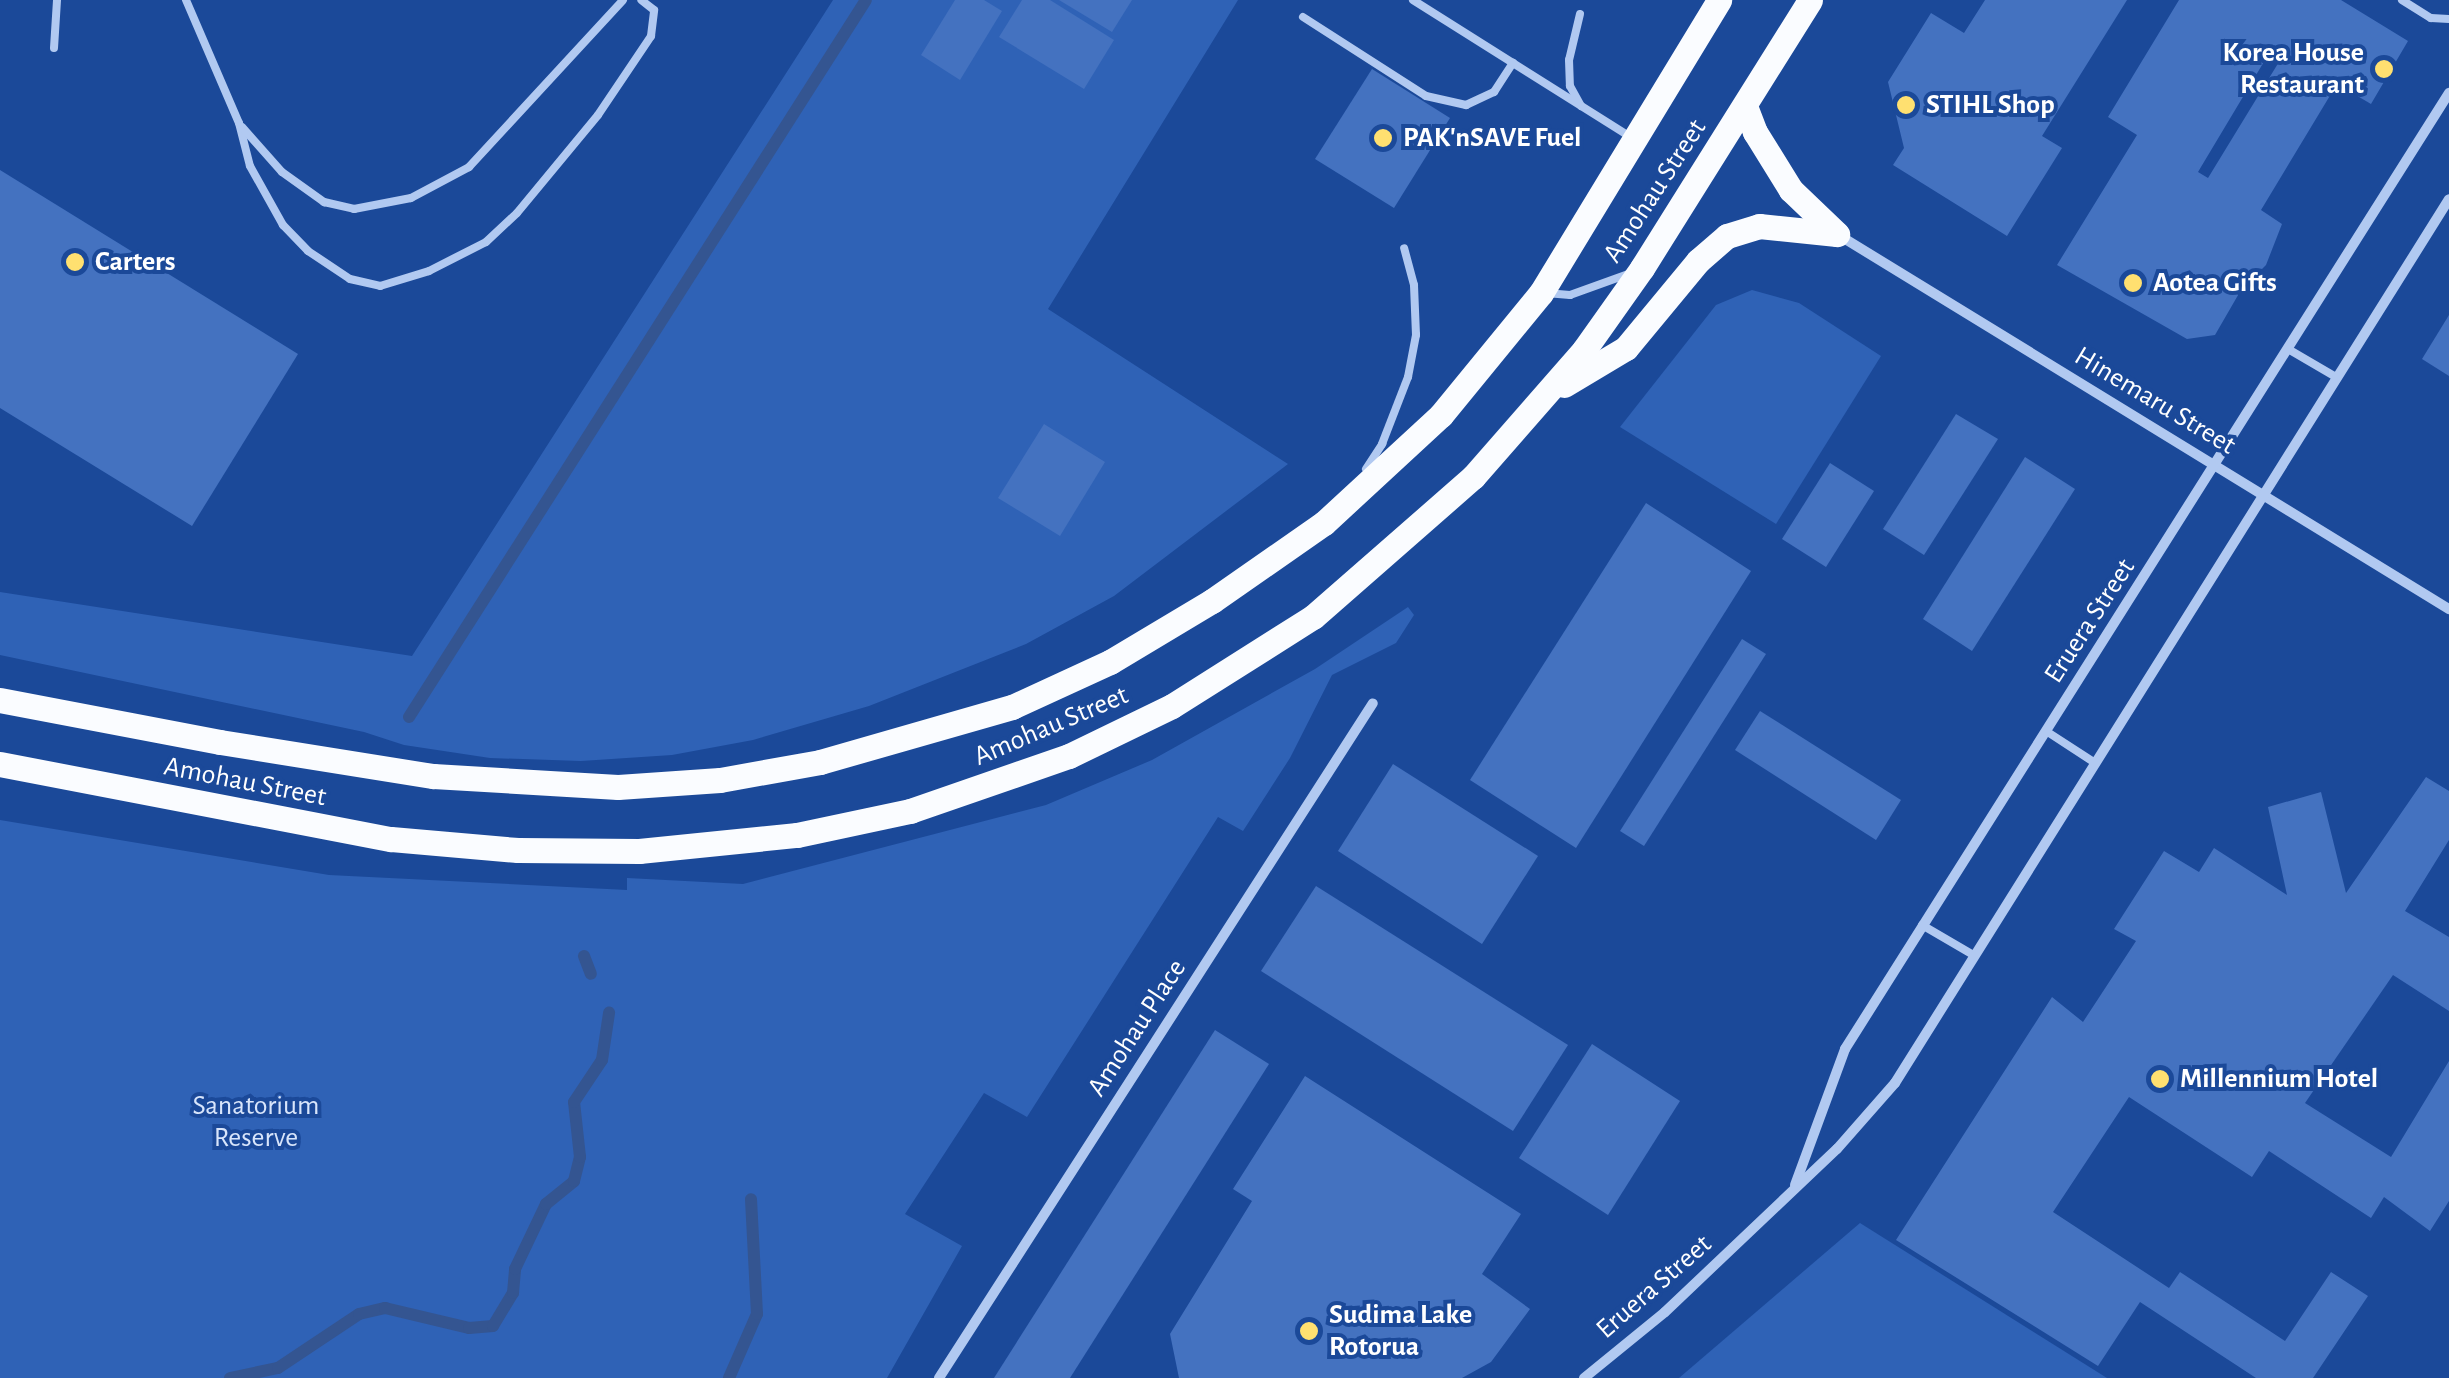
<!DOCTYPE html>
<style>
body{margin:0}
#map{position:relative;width:2449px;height:1378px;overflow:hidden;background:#1b4999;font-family:"Alegreya Sans",sans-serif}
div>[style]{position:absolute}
.green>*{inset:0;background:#2f62b6}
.stream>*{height:12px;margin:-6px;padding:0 6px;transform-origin:6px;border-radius:6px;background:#345591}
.building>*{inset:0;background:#4472c0}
.lane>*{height:8px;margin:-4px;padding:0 4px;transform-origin:4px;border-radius:4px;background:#b1c9f1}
.street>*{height:10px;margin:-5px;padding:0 5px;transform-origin:5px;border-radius:5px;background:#b1c9f1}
.primary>*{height:25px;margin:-12.5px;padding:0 12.5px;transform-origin:12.5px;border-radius:12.5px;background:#fafcff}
.dots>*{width:28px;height:28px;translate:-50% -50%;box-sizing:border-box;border:5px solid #1b4999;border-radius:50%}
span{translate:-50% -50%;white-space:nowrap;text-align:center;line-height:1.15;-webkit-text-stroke:8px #1b4999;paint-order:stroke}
.poi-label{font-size:28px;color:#fff;font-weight:700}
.right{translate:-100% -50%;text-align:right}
.left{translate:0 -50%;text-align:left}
.street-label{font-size:28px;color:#fff}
.park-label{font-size:28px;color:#d8e5fb}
</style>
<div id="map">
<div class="green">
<div style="clip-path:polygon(833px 0,1238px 0,1048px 309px,1288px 464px,1114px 596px,1026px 644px,869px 706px,753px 740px,672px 755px,581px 761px,490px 758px,404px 745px,364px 732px,0 655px,0 592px,412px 656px)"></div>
<div style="clip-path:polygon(1752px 290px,1799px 303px,1881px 356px,1776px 524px,1620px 427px,1716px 305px)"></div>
<div style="clip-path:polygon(1408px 607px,1414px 615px,1396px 643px,1332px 675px,1290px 758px,1243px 831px,1218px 817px,1027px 1117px,984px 1093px,905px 1214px,962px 1246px,887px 1378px,0 1378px,0 820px,329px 875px,627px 890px,627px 878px,743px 884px,1046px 805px,1152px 760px,1315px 669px)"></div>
<div style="clip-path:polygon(1860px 1223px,2107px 1378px,1679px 1378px)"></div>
</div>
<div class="stream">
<div style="left:409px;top:717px;width:850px;rotate:-57.49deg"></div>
<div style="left:584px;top:956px;width:19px;rotate:69deg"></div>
<div style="left:230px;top:1378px;width:49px;rotate:-11.8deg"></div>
<div style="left:278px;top:1368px;width:97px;rotate:-33.7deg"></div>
<div style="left:359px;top:1314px;width:27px;rotate:-13deg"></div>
<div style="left:385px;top:1308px;width:86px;rotate:13.4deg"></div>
<div style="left:469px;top:1328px;width:24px;rotate:-5deg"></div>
<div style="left:493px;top:1326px;width:39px;rotate:-59deg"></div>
<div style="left:513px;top:1293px;width:24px;rotate:-85deg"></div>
<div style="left:515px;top:1269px;width:72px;rotate:-64.5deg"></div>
<div style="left:546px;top:1204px;width:36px;rotate:-39deg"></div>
<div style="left:574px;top:1181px;width:25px;rotate:-76deg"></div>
<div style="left:580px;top:1157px;width:55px;rotate:-96.2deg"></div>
<div style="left:574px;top:1102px;width:50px;rotate:-56.3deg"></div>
<div style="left:602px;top:1060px;width:48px;rotate:-81.5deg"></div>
<div style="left:729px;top:1378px;width:70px;rotate:-66.4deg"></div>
<div style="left:757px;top:1314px;width:115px;rotate:-93deg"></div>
</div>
<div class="building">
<div style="clip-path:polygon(955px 0,984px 0,1002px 11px,960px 80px,921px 55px)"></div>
<div style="clip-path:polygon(1022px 0,1050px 0,1114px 40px,1084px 89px,999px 37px)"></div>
<div style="clip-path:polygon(1059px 0,1132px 0,1112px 32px)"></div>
<div style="clip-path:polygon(1985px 0,2127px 0,2042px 136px,2062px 148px,2007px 236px,1893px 165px,1904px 148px,1888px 82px,1931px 13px,1964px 33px)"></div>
<div style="clip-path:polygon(evenodd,2179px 0,2341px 0,2408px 41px,2371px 104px,2337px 84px,2261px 210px,2282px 224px,2266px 265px,2241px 290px,2215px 335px,2187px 339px,2057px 265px,2137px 135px,2108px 117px,2179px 0,2274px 45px,2285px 52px,2208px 178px,2198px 172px,2274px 45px)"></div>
<div style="clip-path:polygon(1372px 69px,1450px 118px,1394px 208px,1315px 159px)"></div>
<div style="clip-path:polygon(0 170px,298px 354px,192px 526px,0 408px)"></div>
<div style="clip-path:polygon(2449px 315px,2449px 376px,2422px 359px)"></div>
<div style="clip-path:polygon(1956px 414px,1998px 439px,1924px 555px,1883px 529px)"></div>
<div style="clip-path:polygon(1044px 424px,1105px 462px,1060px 536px,998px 498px)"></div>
<div style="clip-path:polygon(2025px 457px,2075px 489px,1972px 651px,1923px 619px)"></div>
<div style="clip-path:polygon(1830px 463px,1874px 491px,1826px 567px,1782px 539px)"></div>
<div style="clip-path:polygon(1646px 503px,1751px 571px,1576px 848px,1470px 780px)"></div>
<div style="clip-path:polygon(1742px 639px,1766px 654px,1644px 846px,1620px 831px)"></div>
<div style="clip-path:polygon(1760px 711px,1901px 800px,1876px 840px,1735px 750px)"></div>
<div style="clip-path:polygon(1393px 764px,1538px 856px,1482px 944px,1338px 851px)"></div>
<div style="clip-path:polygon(2426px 777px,2449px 791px,2449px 840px,2405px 911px,2449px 937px,2449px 1011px,2393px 975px,2305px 1103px,2391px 1157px,2449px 1061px,2449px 1201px,2430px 1231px,2384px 1197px,2371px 1218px,2269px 1151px,2252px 1177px,2129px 1097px,2053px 1212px,2169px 1288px,2180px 1272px,2285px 1341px,2331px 1272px,2368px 1296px,2313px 1378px,2256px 1378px,2140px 1302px,2098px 1366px,1896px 1240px,2052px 997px,2083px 1022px,2136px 941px,2114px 929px,2164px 851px,2199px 872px,2214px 848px,2287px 895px,2268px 807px,2321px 792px,2346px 893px)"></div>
<div style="clip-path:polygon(1316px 886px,1568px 1045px,1513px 1131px,1261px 971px)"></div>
<div style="clip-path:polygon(1215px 1030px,1269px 1064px,1070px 1378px,994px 1378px)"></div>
<div style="clip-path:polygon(1592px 1044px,1680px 1101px,1608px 1215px,1519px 1158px)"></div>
<div style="clip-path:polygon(1305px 1076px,1521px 1214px,1482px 1274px,1530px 1309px,1491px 1362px,1462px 1378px,1179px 1378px,1170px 1334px,1252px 1201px,1233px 1189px)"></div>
</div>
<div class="lane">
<div style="left:186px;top:0;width:134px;rotate:66.7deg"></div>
<div style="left:239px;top:123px;width:44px;rotate:75.7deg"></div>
<div style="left:250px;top:166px;width:68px;rotate:60.8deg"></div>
<div style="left:283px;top:225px;width:36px;rotate:46deg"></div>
<div style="left:308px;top:251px;width:50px;rotate:33.7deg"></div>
<div style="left:350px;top:279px;width:31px;rotate:13deg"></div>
<div style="left:380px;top:286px;width:51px;rotate:-17deg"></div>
<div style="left:429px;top:271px;width:64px;rotate:-27deg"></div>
<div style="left:486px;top:242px;width:42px;rotate:-43.1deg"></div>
<div style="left:517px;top:213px;width:127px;rotate:-50.4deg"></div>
<div style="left:598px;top:115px;width:95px;rotate:-56.1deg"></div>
<div style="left:651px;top:36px;width:26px;rotate:-83deg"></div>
<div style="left:654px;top:10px;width:16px;rotate:-142deg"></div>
<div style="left:1413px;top:0;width:255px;rotate:32.2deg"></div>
<div style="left:2402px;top:0;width:34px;rotate:32deg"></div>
<div style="left:2431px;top:18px;width:18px;rotate:3deg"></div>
<div style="left:1580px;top:14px;width:47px;rotate:103.4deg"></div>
<div style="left:1569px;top:60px;width:26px;rotate:88deg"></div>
<div style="left:1570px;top:86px;width:23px;rotate:61deg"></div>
<div style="left:1303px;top:17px;width:146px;rotate:32.7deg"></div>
<div style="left:1426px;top:96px;width:41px;rotate:12.7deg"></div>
<div style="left:1466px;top:105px;width:31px;rotate:-25deg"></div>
<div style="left:1494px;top:92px;width:35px;rotate:-57deg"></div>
<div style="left:54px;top:48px;width:48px;rotate:-86.4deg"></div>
<div style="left:242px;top:127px;width:60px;rotate:48.4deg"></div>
<div style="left:282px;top:172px;width:52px;rotate:35.5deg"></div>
<div style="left:324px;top:202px;width:31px;rotate:13deg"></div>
<div style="left:354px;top:209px;width:58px;rotate:-10.9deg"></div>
<div style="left:411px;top:198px;width:66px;rotate:-28.1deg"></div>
<div style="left:469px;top:167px;width:227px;rotate:-47.3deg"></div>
<div style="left:1546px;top:293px;width:24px;rotate:5deg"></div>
<div style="left:1570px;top:295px;width:62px;rotate:-19.9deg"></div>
<div style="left:2288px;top:349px;width:56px;rotate:30.3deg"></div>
<div style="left:1366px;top:469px;width:30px;rotate:-57deg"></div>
<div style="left:1382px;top:444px;width:72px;rotate:-68.8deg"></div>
<div style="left:1408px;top:377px;width:43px;rotate:-79.2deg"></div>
<div style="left:1416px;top:335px;width:50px;rotate:-92.3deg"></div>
<div style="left:1414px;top:285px;width:38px;rotate:-105deg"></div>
<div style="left:2046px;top:731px;width:59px;rotate:33.1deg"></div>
<div style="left:1922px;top:925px;width:61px;rotate:30.3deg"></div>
</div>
<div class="street">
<div style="left:1837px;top:234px;width:718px;rotate:31.5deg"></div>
<div style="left:1795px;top:1185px;width:145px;rotate:-69.8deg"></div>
<div style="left:1845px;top:1049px;width:1131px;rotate:-57.72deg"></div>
<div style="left:939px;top:1378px;width:802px;rotate:-57.26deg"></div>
<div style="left:1584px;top:1378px;width:104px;rotate:-39.2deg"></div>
<div style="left:1665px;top:1312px;width:237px;rotate:-43.5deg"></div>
<div style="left:1837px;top:1149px;width:88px;rotate:-48.7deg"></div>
<div style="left:1895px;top:1083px;width:1043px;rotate:-57.92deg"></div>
</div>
<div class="primary">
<div style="left:1745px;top:106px;width:28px;rotate:69deg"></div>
<div style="left:1755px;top:132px;width:68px;rotate:58.2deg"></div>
<div style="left:1791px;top:190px;width:64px;rotate:43.7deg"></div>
<div style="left:1564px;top:385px;width:72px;rotate:-30.8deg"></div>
<div style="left:1626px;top:348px;width:113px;rotate:-50.4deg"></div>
<div style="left:1698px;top:261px;width:38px;rotate:-41deg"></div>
<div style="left:1727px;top:236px;width:34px;rotate:-17deg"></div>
<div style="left:1759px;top:226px;width:78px;rotate:5.9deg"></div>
<div style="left:0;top:700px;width:224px;rotate:10.8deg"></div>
<div style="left:220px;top:742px;width:216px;rotate:9.1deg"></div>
<div style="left:433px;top:776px;width:185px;rotate:3.4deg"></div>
<div style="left:618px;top:787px;width:102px;rotate:-3.9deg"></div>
<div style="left:720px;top:780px;width:102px;rotate:-10.2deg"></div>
<div style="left:820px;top:762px;width:200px;rotate:-16deg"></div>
<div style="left:1012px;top:707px;width:108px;rotate:-24.7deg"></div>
<div style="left:1110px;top:662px;width:119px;rotate:-30.9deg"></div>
<div style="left:1212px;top:601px;width:136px;rotate:-34.9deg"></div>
<div style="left:1324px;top:523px;width:159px;rotate:-42.7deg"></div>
<div style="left:1441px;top:415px;width:158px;rotate:-50.7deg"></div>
<div style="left:1541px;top:293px;width:343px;rotate:-58.7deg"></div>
<div style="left:0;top:764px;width:398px;rotate:10.9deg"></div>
<div style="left:391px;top:839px;width:127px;rotate:5deg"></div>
<div style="left:518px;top:850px;width:121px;rotate:0.5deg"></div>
<div style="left:639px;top:851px;width:159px;rotate:-5.8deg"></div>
<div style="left:797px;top:835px;width:116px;rotate:-12deg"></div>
<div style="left:910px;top:811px;width:168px;rotate:-19.1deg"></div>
<div style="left:1069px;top:756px;width:114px;rotate:-25.9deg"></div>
<div style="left:1172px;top:706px;width:167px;rotate:-32.3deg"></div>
<div style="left:1313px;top:617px;width:213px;rotate:-41.2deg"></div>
<div style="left:1473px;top:477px;width:169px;rotate:-48.8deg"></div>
<div style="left:1584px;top:350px;width:100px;rotate:-54.7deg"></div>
<div style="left:1642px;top:268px;width:316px;rotate:-57.9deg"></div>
</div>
<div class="dots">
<div style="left:2384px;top:69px;background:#ffe070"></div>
<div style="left:1906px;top:105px;background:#ffe070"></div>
<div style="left:1383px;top:138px;background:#ffe070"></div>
<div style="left:75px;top:262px;background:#ffe070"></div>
<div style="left:2133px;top:283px;background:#ffe070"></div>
<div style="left:2160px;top:1079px;background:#ffe070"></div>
<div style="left:1309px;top:1331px;background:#ffe070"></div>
</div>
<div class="poi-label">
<span class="right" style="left:2364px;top:69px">Korea House<br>Restaurant</span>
<span class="left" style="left:1926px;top:105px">STIHL Shop</span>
<span class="left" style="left:1403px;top:138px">PAK'nSAVE Fuel</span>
<span class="left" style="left:95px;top:262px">Carters</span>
<span class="left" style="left:2153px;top:283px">Aotea Gifts</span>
<span class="left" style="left:2180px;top:1079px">Millennium Hotel</span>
<span class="left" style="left:1329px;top:1331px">Sudima Lake<br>Rotorua</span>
</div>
<div class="street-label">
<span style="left:1655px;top:191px;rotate:-57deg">Amohau Street</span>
<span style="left:2155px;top:401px;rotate:31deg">Hinemaru Street</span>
<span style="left:2090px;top:621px;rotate:-57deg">Eruera Street</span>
<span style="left:1051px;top:726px;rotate:-23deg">Amohau Street</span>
<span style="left:245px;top:782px;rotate:11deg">Amohau Street</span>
<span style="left:1137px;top:1028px;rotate:-57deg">Amohau Place</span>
<span style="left:1654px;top:1287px;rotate:-41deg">Eruera Street</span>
</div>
<div class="park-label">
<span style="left:256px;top:1122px">Sanatorium<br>Reserve</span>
</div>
</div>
